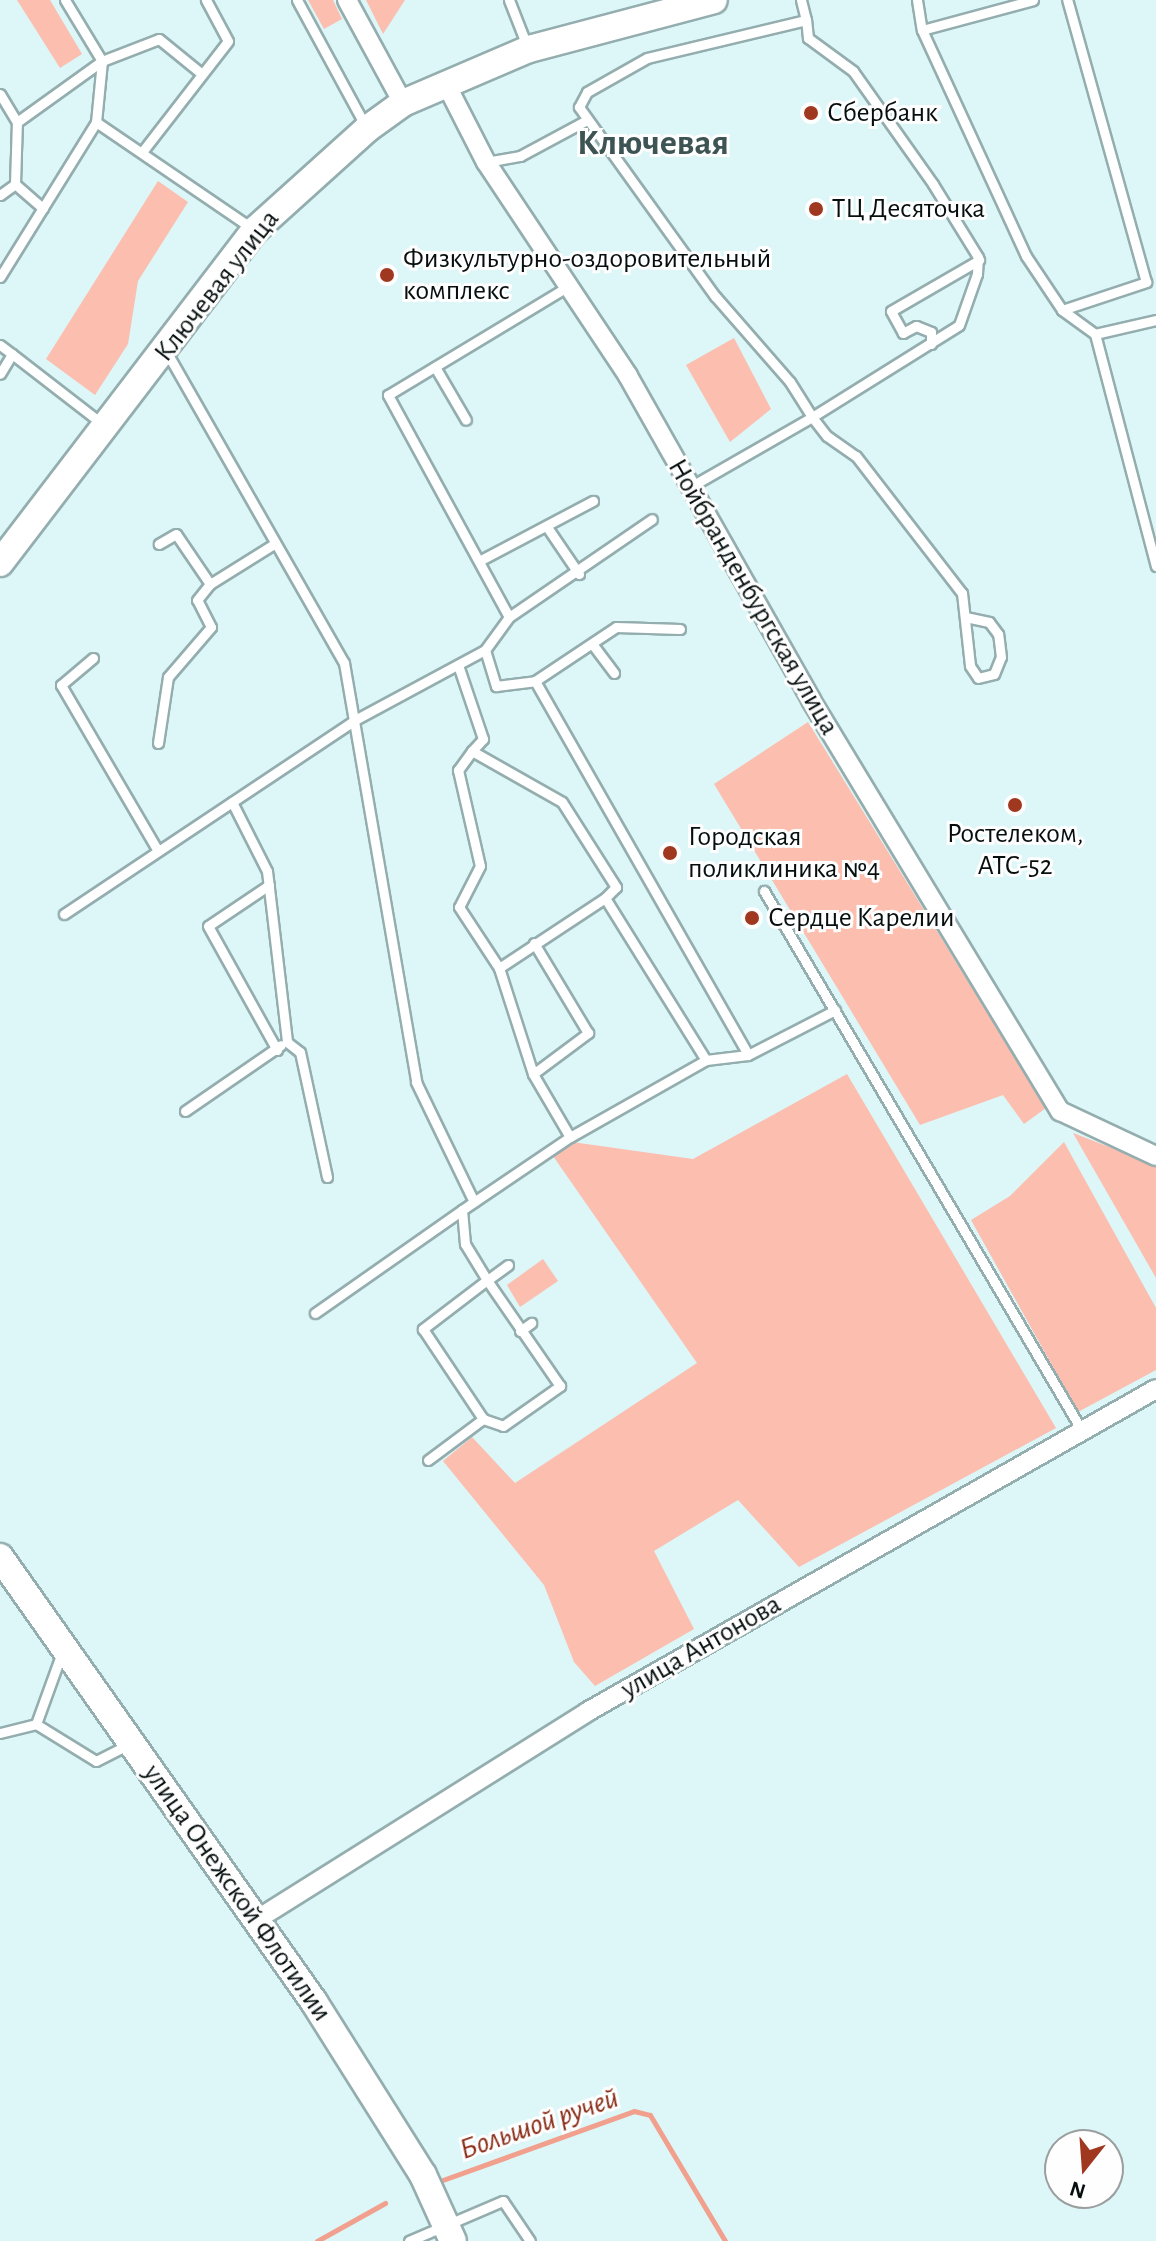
<!DOCTYPE html>
<meta charset="utf-8">
<style>
body{margin:0}
#map{position:relative;width:1156px;height:2241px;overflow:hidden;background:#ddf6f8;font-family:"Alegreya Sans",sans-serif}
div>[style]{position:absolute}
.green>*{inset:0;background:#fbbeaf}
.stream>*{height:5px;margin:-2.5px;padding:0 2.5px;transform-origin:2.5px;border-radius:2.5px;background:#f1a08d}
.roads{filter:drop-shadow(2px 0 #94adae) drop-shadow(-2px 0 #94adae) drop-shadow(0 2px #94adae) drop-shadow(0 -2px #94adae)}
.lane>*{height:9px;margin:-4.5px;padding:0 4.5px;transform-origin:4.5px;border-radius:4.5px;background:#fff}
.street>*{height:18px;margin:-9px;padding:0 9px;transform-origin:9px;border-radius:9px;background:#fff}
.secondary>*{height:26px;margin:-13px;padding:0 13px;transform-origin:13px;border-radius:13px;background:#fff}
.dots>*{width:22px;height:22px;translate:-50% -50%;box-sizing:border-box;border:4px solid #fefefe;border-radius:50%}
span{translate:-50% -50%;white-space:nowrap;text-align:center;line-height:1.15;-webkit-text-stroke:6px #fefefe;paint-order:stroke}
.poi-label{font-size:28px;color:#060e0e}
.left{translate:0 -50%;text-align:left}
.street-label{font-size:28px;color:#060e0e}
.water-label{font-size:30px;color:#892c17;font-style:italic}
.district-label{font-size:36px;color:#3d5354;font-weight:700}
.north{position:absolute;left:1044px;top:2129px;width:80px;height:80px;box-sizing:border-box;background:#fefefe;border:2px solid #9b9e9e;border-radius:50%;rotate:197deg;font-size:22px;font-weight:700;line-height:32px;text-align:center;color:#060e0e}
.north::after{content:'';display:block;margin:auto;width:28px;height:36px;background:#a0371f;clip-path:polygon(50% 0,100% 100%,50% 72%,0 100%)}
</style>
<div id="map">
<div class="green">
<div style="clip-path:polygon(17px 0,50px 0,82px 54px,60px 68px)"></div>
<div style="clip-path:polygon(308px 0,333px 0,342px 19px,324px 29px)"></div>
<div style="clip-path:polygon(366px 0,405px 0,383px 34px)"></div>
<div style="clip-path:polygon(158px 181px,188px 202px,138px 281px,128px 344px,95px 395px,46px 359px)"></div>
<div style="clip-path:polygon(734px 338px,771px 409px,730px 442px,686px 365px)"></div>
<div style="clip-path:polygon(808px 722px,1046px 1108px,1024px 1124px,1003px 1095px,920px 1125px,714px 784px)"></div>
<div style="clip-path:polygon(847px 1074px,1056px 1428px,799px 1567px,738px 1500px,654px 1551px,694px 1629px,595px 1686px,574px 1662px,544px 1585px,443px 1461px,472px 1437px,515px 1483px,697px 1363px,553px 1156px,572px 1142px,693px 1159px)"></div>
<div style="clip-path:polygon(1073px 1133px,1156px 1165px,1156px 1278px)"></div>
<div style="clip-path:polygon(1064px 1142px,1156px 1308px,1156px 1370px,1078px 1412px,971px 1220px,1010px 1196px)"></div>
<div style="clip-path:polygon(543px 1259px,558px 1281px,520px 1307px,507px 1285px)"></div>
</div>
<div class="stream">
<div style="left:440px;top:2181px;width:206px;rotate:-19.8deg"></div>
<div style="left:634px;top:2111px;width:16px;rotate:14deg"></div>
<div style="left:650px;top:2115px;width:147px;rotate:59.2deg"></div>
<div style="left:317px;top:2241px;width:78px;rotate:-29.2deg"></div>
</div>
<div class="roads">
<div class="lane">
<div style="left:65px;top:0;width:71px;rotate:58.8deg"></div>
<div style="left:102px;top:61px;width:61px;rotate:95.6deg"></div>
<div style="left:297px;top:0;width:145px;rotate:61.5deg"></div>
<div style="left:509px;top:0;width:49px;rotate:68.6deg"></div>
<div style="left:801px;top:0;width:21px;rotate:76deg"></div>
<div style="left:917px;top:0;width:30px;rotate:81deg"></div>
<div style="left:922px;top:30px;width:249px;rotate:65.3deg"></div>
<div style="left:1026px;top:256px;width:65px;rotate:56.3deg"></div>
<div style="left:1062px;top:310px;width:41px;rotate:36deg"></div>
<div style="left:1095px;top:334px;width:240px;rotate:75.3deg"></div>
<div style="left:922px;top:30px;width:115px;rotate:-15.1deg"></div>
<div style="left:0;top:94px;width:33px;rotate:59deg"></div>
<div style="left:142px;top:152px;width:140px;rotate:-52.2deg"></div>
<div style="left:228px;top:41px;width:47px;rotate:-118.2deg"></div>
<div style="left:486px;top:162px;width:35px;rotate:-10deg"></div>
<div style="left:520px;top:156px;width:76px;rotate:-28.2deg"></div>
<div style="left:15px;top:184px;width:62px;rotate:-88.2deg"></div>
<div style="left:17px;top:122px;width:105px;rotate:-35.7deg"></div>
<div style="left:102px;top:61px;width:61px;rotate:-21.1deg"></div>
<div style="left:159px;top:39px;width:55px;rotate:39.1deg"></div>
<div style="left:0;top:195px;width:19px;rotate:-36deg"></div>
<div style="left:15px;top:184px;width:37px;rotate:41deg"></div>
<div style="left:0;top:277px;width:182px;rotate:-58.2deg"></div>
<div style="left:96px;top:122px;width:190px;rotate:34.3deg"></div>
<div style="left:1062px;top:310px;width:89px;rotate:-18.4deg"></div>
<div style="left:1146px;top:282px;width:293px;rotate:-105.6deg"></div>
<div style="left:1095px;top:334px;width:63px;rotate:-12.9deg"></div>
<div style="left:931px;top:344px;width:12px;rotate:-90deg"></div>
<div style="left:931px;top:332px;width:16px;rotate:-158deg"></div>
<div style="left:916px;top:326px;width:15px;rotate:152deg"></div>
<div style="left:903px;top:333px;width:25px;rotate:-119deg"></div>
<div style="left:891px;top:311px;width:102px;rotate:-30.1deg"></div>
<div style="left:0;top:345px;width:15px;rotate:37deg"></div>
<div style="left:12px;top:354px;width:23px;rotate:121deg"></div>
<div style="left:166px;top:351px;width:359px;rotate:60.3deg"></div>
<div style="left:344px;top:663px;width:425px;rotate:80.2deg"></div>
<div style="left:416px;top:1082px;width:133px;rotate:64.2deg"></div>
<div style="left:12px;top:354px;width:116px;rotate:37.7deg"></div>
<div style="left:435px;top:367px;width:61px;rotate:59.7deg"></div>
<div style="left:690px;top:487px;width:141px;rotate:-29.8deg"></div>
<div style="left:812px;top:417px;width:173px;rotate:-32deg"></div>
<div style="left:959px;top:325px;width:54px;rotate:-70.6deg"></div>
<div style="left:977px;top:274px;width:17px;rotate:-87deg"></div>
<div style="left:978px;top:257px;width:86px;rotate:-121.7deg"></div>
<div style="left:933px;top:184px;width:138px;rotate:-125.3deg"></div>
<div style="left:853px;top:71px;width:56px;rotate:-143.7deg"></div>
<div style="left:808px;top:38px;width:18px;rotate:-96deg"></div>
<div style="left:806px;top:20px;width:163px;rotate:166.6deg"></div>
<div style="left:647px;top:58px;width:69px;rotate:150.5deg"></div>
<div style="left:587px;top:92px;width:17px;rotate:118deg"></div>
<div style="left:579px;top:107px;width:233px;rotate:54.3deg"></div>
<div style="left:715px;top:296px;width:114px;rotate:48.9deg"></div>
<div style="left:790px;top:382px;width:41px;rotate:57.8deg"></div>
<div style="left:812px;top:417px;width:24px;rotate:52deg"></div>
<div style="left:827px;top:436px;width:35px;rotate:35deg"></div>
<div style="left:856px;top:456px;width:173px;rotate:52.3deg"></div>
<div style="left:962px;top:593px;width:73px;rotate:83.7deg"></div>
<div style="left:970px;top:666px;width:14px;rotate:56deg"></div>
<div style="left:978px;top:678px;width:16px;rotate:-14deg"></div>
<div style="left:994px;top:674px;width:18px;rotate:-68deg"></div>
<div style="left:1001px;top:657px;width:23px;rotate:-97deg"></div>
<div style="left:998px;top:634px;width:15px;rotate:-127deg"></div>
<div style="left:989px;top:622px;width:24px;rotate:-168deg"></div>
<div style="left:547px;top:527px;width:57px;rotate:55.8deg"></div>
<div style="left:479px;top:561px;width:129px;rotate:-27.8deg"></div>
<div style="left:210px;top:584px;width:75px;rotate:-32deg"></div>
<div style="left:509px;top:617px;width:253px;rotate:-118.6deg"></div>
<div style="left:388px;top:395px;width:211px;rotate:-31.1deg"></div>
<div style="left:593px;top:645px;width:35px;rotate:53deg"></div>
<div style="left:485px;top:650px;width:38px;rotate:73deg"></div>
<div style="left:496px;top:686px;width:39px;rotate:-7deg"></div>
<div style="left:535px;top:681px;width:430px;rotate:60.3deg"></div>
<div style="left:93px;top:658px;width:42px;rotate:139.8deg"></div>
<div style="left:61px;top:685px;width:192px;rotate:59.7deg"></div>
<div style="left:458px;top:665px;width:78px;rotate:71.3deg"></div>
<div style="left:483px;top:739px;width:16px;rotate:133deg"></div>
<div style="left:472px;top:751px;width:103px;rotate:29.5deg"></div>
<div style="left:562px;top:802px;width:101px;rotate:57.6deg"></div>
<div style="left:616px;top:887px;width:16px;rotate:135deg"></div>
<div style="left:535px;top:681px;width:97px;rotate:-33.7deg"></div>
<div style="left:616px;top:627px;width:64px;rotate:1.8deg"></div>
<div style="left:158px;top:743px;width:67px;rotate:-81.4deg"></div>
<div style="left:168px;top:677px;width:66px;rotate:-49.3deg"></div>
<div style="left:211px;top:627px;width:30px;rotate:-117deg"></div>
<div style="left:197px;top:600px;width:21px;rotate:-51deg"></div>
<div style="left:210px;top:584px;width:60px;rotate:-124.2deg"></div>
<div style="left:176px;top:534px;width:20px;rotate:150deg"></div>
<div style="left:472px;top:751px;width:24px;rotate:126deg"></div>
<div style="left:458px;top:770px;width:98px;rotate:77.1deg"></div>
<div style="left:480px;top:866px;width:46px;rotate:117.1deg"></div>
<div style="left:459px;top:907px;width:73px;rotate:56.7deg"></div>
<div style="left:499px;top:968px;width:111px;rotate:72.2deg"></div>
<div style="left:533px;top:1074px;width:73px;rotate:59.6deg"></div>
<div style="left:232px;top:802px;width:77px;rotate:63.1deg"></div>
<div style="left:267px;top:871px;width:172px;rotate:83.3deg"></div>
<div style="left:287px;top:1042px;width:16px;rotate:38deg"></div>
<div style="left:300px;top:1052px;width:128px;rotate:77.8deg"></div>
<div style="left:269px;top:885px;width:73px;rotate:146.1deg"></div>
<div style="left:208px;top:926px;width:142px;rotate:60.9deg"></div>
<div style="left:764px;top:891px;width:624px;rotate:59.49deg"></div>
<div style="left:64px;top:914px;width:348px;rotate:-33.7deg"></div>
<div style="left:353px;top:721px;width:150px;rotate:-28.3deg"></div>
<div style="left:485px;top:650px;width:41px;rotate:-54deg"></div>
<div style="left:509px;top:617px;width:173px;rotate:-34.4deg"></div>
<div style="left:499px;top:968px;width:127px;rotate:-33.4deg"></div>
<div style="left:605px;top:898px;width:191px;rotate:58.1deg"></div>
<div style="left:533px;top:1074px;width:69px;rotate:-36.7deg"></div>
<div style="left:588px;top:1033px;width:105px;rotate:-121deg"></div>
<div style="left:185px;top:1111px;width:116px;rotate:-34.5deg"></div>
<div style="left:508px;top:1265px;width:26px;rotate:144deg"></div>
<div style="left:487px;top:1280px;width:81px;rotate:142.6deg"></div>
<div style="left:423px;top:1329px;width:108px;rotate:56.3deg"></div>
<div style="left:483px;top:1419px;width:21px;rotate:19deg"></div>
<div style="left:503px;top:1426px;width:70px;rotate:-35.1deg"></div>
<div style="left:560px;top:1386px;width:129px;rotate:-124.6deg"></div>
<div style="left:487px;top:1280px;width:42px;rotate:-121.4deg"></div>
<div style="left:465px;top:1244px;width:34px;rotate:-95deg"></div>
<div style="left:462px;top:1210px;width:130px;rotate:-34.1deg"></div>
<div style="left:570px;top:1137px;width:156px;rotate:-29.5deg"></div>
<div style="left:706px;top:1060px;width:42px;rotate:-6.8deg"></div>
<div style="left:748px;top:1055px;width:98px;rotate:-27.3deg"></div>
<div style="left:315px;top:1313px;width:179px;rotate:-35deg"></div>
<div style="left:520px;top:1331px;width:14px;rotate:-36deg"></div>
<div style="left:428px;top:1460px;width:69px;rotate:-36.7deg"></div>
<div style="left:36px;top:1724px;width:70px;rotate:31.7deg"></div>
<div style="left:96px;top:1761px;width:37px;rotate:-27deg"></div>
<div style="left:0;top:1733px;width:37px;rotate:-14deg"></div>
<div style="left:36px;top:1724px;width:77px;rotate:-70.1deg"></div>
<div style="left:409px;top:2241px;width:102px;rotate:-23.1deg"></div>
<div style="left:503px;top:2201px;width:48px;rotate:56deg"></div>
</div>
<div class="street">
<div style="left:347px;top:0;width:117px;rotate:61.5deg"></div>
<div style="left:446px;top:84px;width:88px;rotate:62.9deg"></div>
<div style="left:486px;top:162px;width:257px;rotate:56.4deg"></div>
<div style="left:628px;top:376px;width:372px;rotate:60.5deg"></div>
<div style="left:811px;top:700px;width:481px;rotate:58.8deg"></div>
<div style="left:1060px;top:1111px;width:106px;rotate:25.1deg"></div>
<div style="left:256px;top:1920px;width:391px;rotate:-32.1deg"></div>
<div style="left:587px;top:1712px;width:654px;rotate:-29.58deg"></div>
</div>
<div class="secondary">
<div style="left:0;top:563px;width:419px;rotate:-52.6deg"></div>
<div style="left:255px;top:230px;width:151px;rotate:-42deg"></div>
<div style="left:367px;top:129px;width:44px;rotate:-35.8deg"></div>
<div style="left:403px;top:103px;width:137px;rotate:-23.2deg"></div>
<div style="left:529px;top:49px;width:191px;rotate:-14.8deg"></div>
<div style="left:0;top:1557px;width:545px;rotate:54.79deg"></div>
<div style="left:314px;top:2002px;width:204px;rotate:57.8deg"></div>
<div style="left:423px;top:2175px;width:72px;rotate:65.6deg"></div>
</div>
</div>
<div class="dots">
<div style="left:811px;top:113px;background:#a0371f"></div>
<div style="left:816px;top:209px;background:#a0371f"></div>
<div style="left:387px;top:275px;background:#a0371f"></div>
<div style="left:1015px;top:805px;background:#a0371f"></div>
<div style="left:670px;top:853px;background:#a0371f"></div>
<div style="left:752px;top:918px;background:#a0371f"></div>
</div>
<div class="poi-label">
<span class="left" style="left:827px;top:113px">Сбербанк</span>
<span class="left" style="left:832px;top:209px">ТЦ Десяточка</span>
<span class="left" style="left:403px;top:275px">Физкультурно-оздоровительный<br>комплекс</span>
<span style="left:1015px;top:850px">Ростелеком,<br>АТС-52</span>
<span class="left" style="left:688px;top:853px">Городская<br>поликлиника №4</span>
<span class="left" style="left:768px;top:918px">Сердце Карелии</span>
</div>
<div class="street-label">
<span style="left:217px;top:286px;rotate:-52deg">Ключевая улица</span>
<span style="left:753px;top:597px;rotate:60deg">Нойбранденбургская улица</span>
<span style="left:701px;top:1647px;rotate:-30deg">улица Антонова</span>
<span style="left:237px;top:1893px;rotate:55deg">улица Онежской Флотилии</span>
</div>
<div class="water-label">
<span style="left:539px;top:2124px;rotate:-19deg">Большой ручей</span>
</div>
<div class="district-label">
<span style="left:653px;top:144px">Ключевая</span>
</div>
<div class="north">N</div>
</div>
